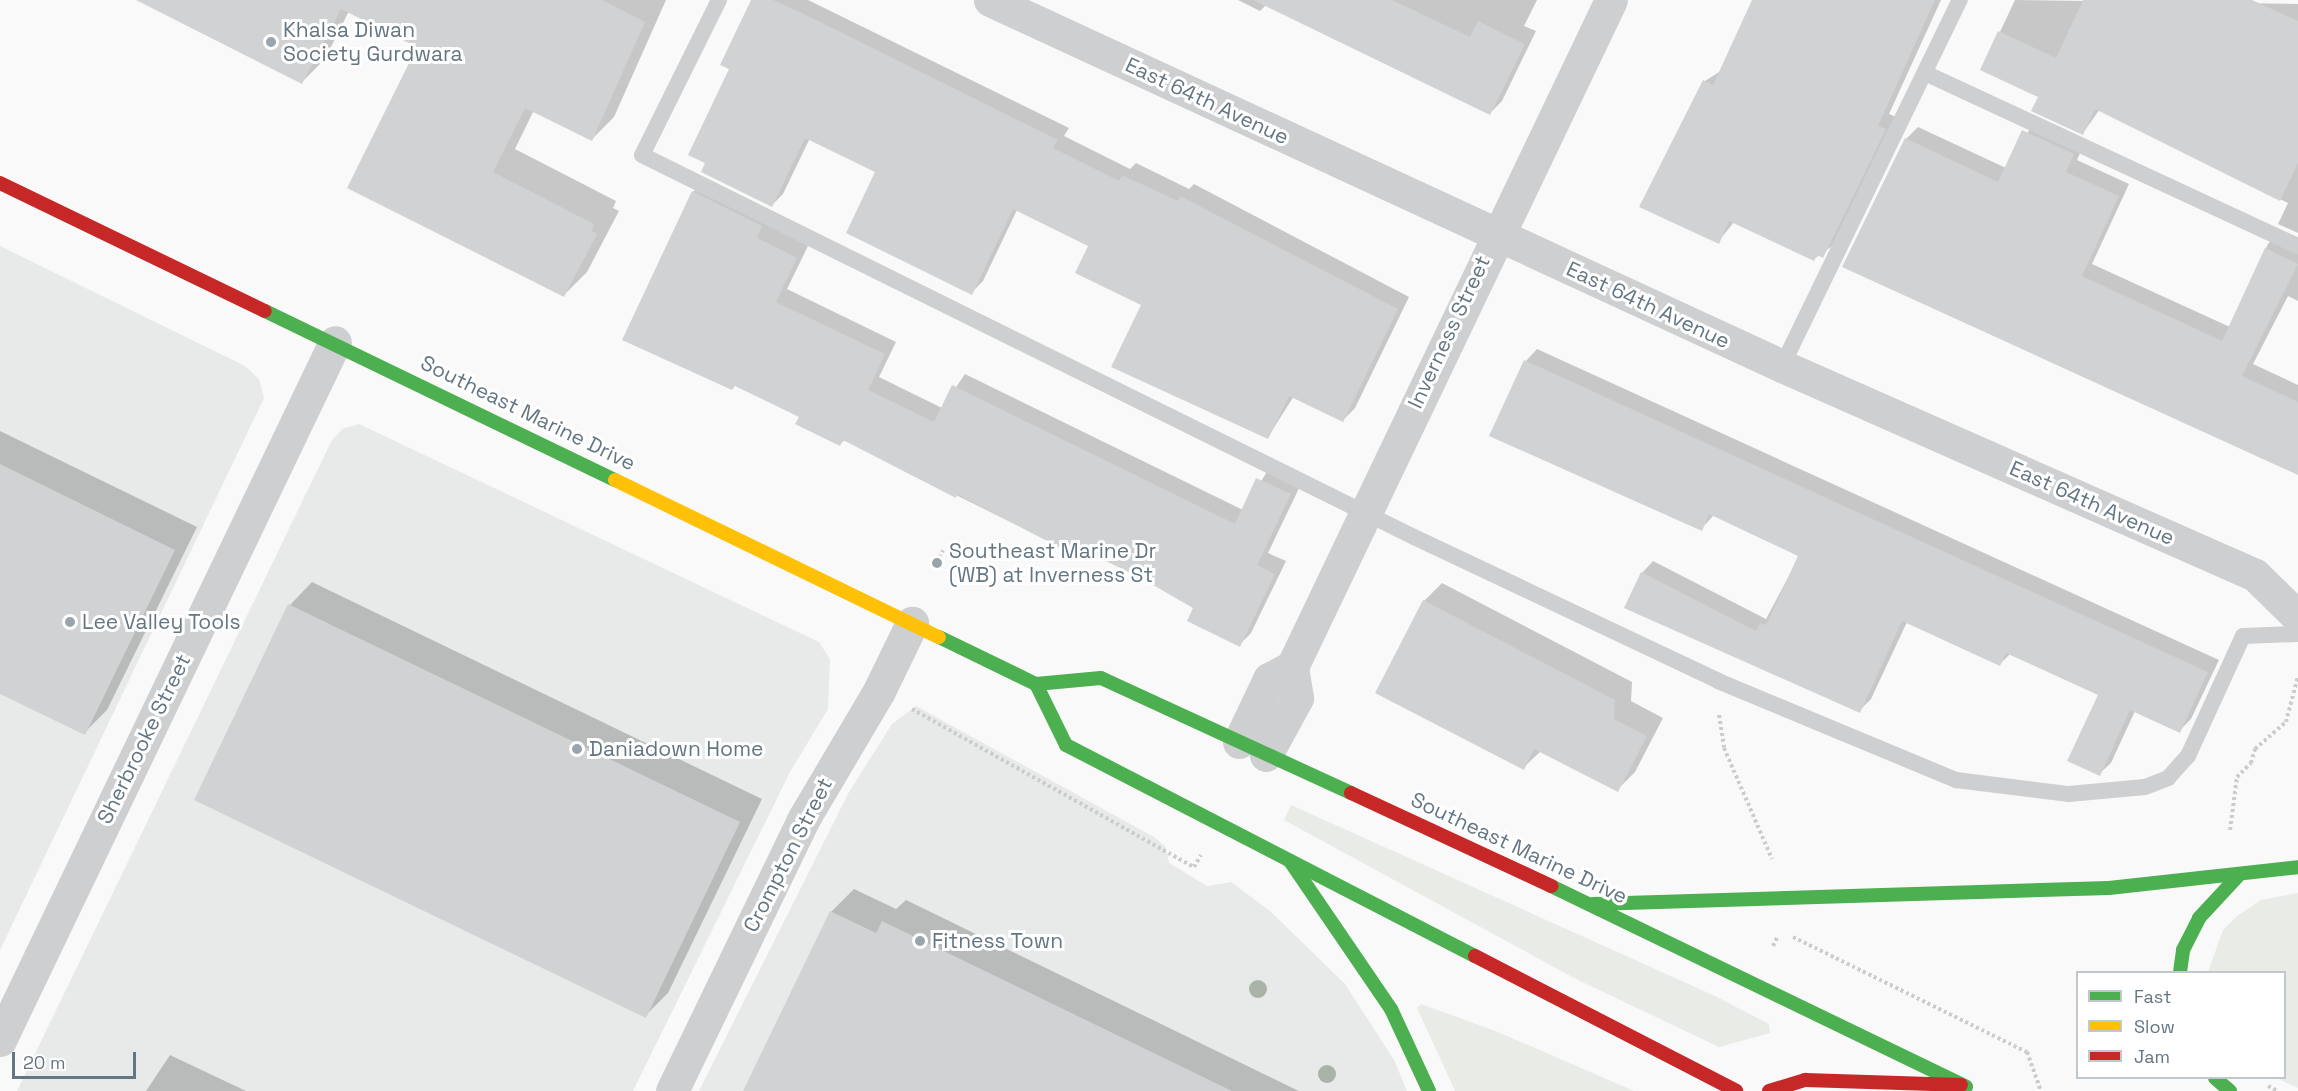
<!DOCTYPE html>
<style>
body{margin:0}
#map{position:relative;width:2298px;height:1091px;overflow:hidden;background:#f9f9f9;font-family:"Space Grotesk",sans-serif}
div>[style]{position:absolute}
.built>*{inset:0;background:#e8e9e9}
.green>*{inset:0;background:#e8ebe6}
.shadow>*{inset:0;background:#0003}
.building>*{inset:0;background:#d0d2d3}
.path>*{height:4px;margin-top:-2px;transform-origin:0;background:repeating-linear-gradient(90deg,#cbcccd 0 3px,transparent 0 6px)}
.lane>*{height:16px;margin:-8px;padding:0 8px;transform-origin:8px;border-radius:8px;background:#cecfd0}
.street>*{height:33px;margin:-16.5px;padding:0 16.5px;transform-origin:16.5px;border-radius:16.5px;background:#cecfd0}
.fast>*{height:14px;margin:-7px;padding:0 7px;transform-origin:7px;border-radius:7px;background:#4caf50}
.slow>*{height:14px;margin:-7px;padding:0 7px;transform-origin:7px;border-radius:7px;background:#ffc107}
.jam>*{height:14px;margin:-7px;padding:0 7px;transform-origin:7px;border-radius:7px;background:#c62828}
.trees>*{width:18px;height:18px;margin:-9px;border-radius:50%;background:#a9b3a7}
.dots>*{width:16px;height:16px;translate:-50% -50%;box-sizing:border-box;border:3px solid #fff;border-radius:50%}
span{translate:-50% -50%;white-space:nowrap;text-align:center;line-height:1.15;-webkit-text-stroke:6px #fff;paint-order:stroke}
.poi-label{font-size:21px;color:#657683}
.left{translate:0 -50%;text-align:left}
.street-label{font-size:21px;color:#657683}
.legend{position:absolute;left:2076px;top:971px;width:210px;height:108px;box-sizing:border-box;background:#fff;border:2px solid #c1c8cd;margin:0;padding:8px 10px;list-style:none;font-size:18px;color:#657683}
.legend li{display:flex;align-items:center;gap:12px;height:30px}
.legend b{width:30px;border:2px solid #c1c8cd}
.scale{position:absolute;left:12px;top:1052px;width:124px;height:27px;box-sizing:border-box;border:3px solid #657683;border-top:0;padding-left:8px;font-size:18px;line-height:21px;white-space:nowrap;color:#657683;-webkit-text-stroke:4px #fff;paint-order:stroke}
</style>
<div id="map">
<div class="built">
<div style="clip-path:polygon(0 246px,245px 366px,259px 379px,264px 398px,0 950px)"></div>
<div style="clip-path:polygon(359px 424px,819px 642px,830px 659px,828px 709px,790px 772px,633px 1091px,17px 1091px,331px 442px,342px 429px)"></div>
<div style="clip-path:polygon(916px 706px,1154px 837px,1165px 846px,1169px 863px,1207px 886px,1231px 882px,1270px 911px,1345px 984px,1394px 1060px,1407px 1091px,699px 1091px,849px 792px,892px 724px)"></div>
</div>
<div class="green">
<div style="clip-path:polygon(1291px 805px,1715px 996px,1769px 1024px,1770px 1033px,1719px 1047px,1576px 979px,1284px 820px)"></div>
<div style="clip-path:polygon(2298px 893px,2298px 1088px,2276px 1078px,2284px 1078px,2284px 972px,2208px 972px,2223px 930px,2237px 916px,2261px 900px)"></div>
<div style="clip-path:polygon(1421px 1004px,1498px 1032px,1634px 1091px,1455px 1091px,1417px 1008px)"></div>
</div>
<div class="shadow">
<div style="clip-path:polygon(140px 0,666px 0,614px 117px,591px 140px,534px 110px,515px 149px,616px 201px,613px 208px,619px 211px,587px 272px,564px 295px,419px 46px,349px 11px,325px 59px,302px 82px)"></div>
<div style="clip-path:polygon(752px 0,808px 0,1069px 128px,1064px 136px,1130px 169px,1136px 163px,1189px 189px,1194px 184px,1409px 297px,1355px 408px,1343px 420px,1294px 396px,1268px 437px,1090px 245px,1017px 210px,983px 281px,971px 293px,877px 171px,810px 138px,783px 194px,771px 206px,731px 68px)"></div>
<div style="clip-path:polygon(1238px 0,1537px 0,1524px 26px,1536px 31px,1502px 101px,1490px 113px,1266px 5px,1260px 11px)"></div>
<div style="clip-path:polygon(1754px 0,1941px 0,1889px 114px,1896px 117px,1835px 244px,1814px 259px,1734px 222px,1718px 242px,1705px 81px,1721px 71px)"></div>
<div style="clip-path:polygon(2015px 0,2298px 4px,2298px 233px,2278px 224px,2288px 203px,2100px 109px,2083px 133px,2040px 96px,1982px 70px)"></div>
<div style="clip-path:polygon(2036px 119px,2085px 142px,2077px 160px,2129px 184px,2092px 264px,2230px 327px,2268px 244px,2280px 232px,2298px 240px,2298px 301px,2288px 296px,2253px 364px,2298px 385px,2298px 471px,1906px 139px,1918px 127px,2006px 168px)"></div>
<div style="clip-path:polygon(705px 180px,808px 246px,787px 289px,896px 342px,879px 377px,942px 408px,965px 374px,1243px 510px,1270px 467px,1302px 482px,1268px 553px,1286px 561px,1251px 633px,1239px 645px,1195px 608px,1141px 577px,1078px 546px,1071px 552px,845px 440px,840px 444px,801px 416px,693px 192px)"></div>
<div style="clip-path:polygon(1537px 349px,2219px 660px,2191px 719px,2179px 731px,2135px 711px,2111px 763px,2099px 774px,2100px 695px,2011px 653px,2000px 664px,1907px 622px,1871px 699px,1859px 711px,1642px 573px,1653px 561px,1766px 619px,1800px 555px,1714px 515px,1701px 529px,1491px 435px,1526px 361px)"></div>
<div style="clip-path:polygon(0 431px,197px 527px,107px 710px,84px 733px,0 692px)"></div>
<div style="clip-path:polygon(312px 582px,762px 799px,668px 993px,645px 1016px,290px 605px)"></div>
<div style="clip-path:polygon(1442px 583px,1632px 682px,1631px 701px,1663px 718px,1635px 772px,1617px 790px,1541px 751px,1523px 768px,1424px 601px)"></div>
<div style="clip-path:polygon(854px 889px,896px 909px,906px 900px,1299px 1091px,745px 1091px,831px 912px)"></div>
<div style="clip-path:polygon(170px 1055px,246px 1091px,146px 1091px)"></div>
</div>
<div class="building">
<div style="clip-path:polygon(136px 0,602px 0,645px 22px,592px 141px,525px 108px,493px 172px,594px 224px,592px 231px,597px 234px,564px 297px,347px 188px,417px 47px,341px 9px,302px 84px)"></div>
<div style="clip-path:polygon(751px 0,773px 0,808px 16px,1058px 140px,1053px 148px,1119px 181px,1122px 175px,1178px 201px,1180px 196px,1398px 309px,1343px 422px,1289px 396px,1268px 439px,1111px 367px,1141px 305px,1075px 273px,1088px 246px,1013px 209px,972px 295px,846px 233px,875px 172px,805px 138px,772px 207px,701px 172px,705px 163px,688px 155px,729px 69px,720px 65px)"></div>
<div style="clip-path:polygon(1253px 0,1392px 0,1470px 37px,1478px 21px,1525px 44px,1490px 115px)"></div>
<div style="clip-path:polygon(1752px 0,1935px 0,1878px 126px,1886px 129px,1823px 258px,1817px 255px,1814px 261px,1729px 221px,1719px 244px,1639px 207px,1703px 80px,1713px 85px)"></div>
<div style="clip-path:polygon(2083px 0,2252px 0,2298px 21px,2298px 163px,2280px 201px,2095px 109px,2083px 135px,2031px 111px,2038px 97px,1980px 70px,1998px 31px,2056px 58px)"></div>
<div style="clip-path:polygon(2022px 130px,2074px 154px,2066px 172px,2119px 196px,2082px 276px,2222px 341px,2265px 248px,2298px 264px,2242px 376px,2298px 402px,2298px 475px,1842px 267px,1905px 138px,1998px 182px)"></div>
<div style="clip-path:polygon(692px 191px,762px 226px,757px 238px,797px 258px,776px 302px,885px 354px,868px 390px,934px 422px,952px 385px,1235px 524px,1256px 478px,1291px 494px,1257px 565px,1275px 574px,1240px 647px,1187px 621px,1193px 608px,1141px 578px,1075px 546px,1072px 554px,957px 494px,956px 498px,843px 440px,840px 446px,795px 424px,799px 417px,735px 386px,732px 390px,622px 340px)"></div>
<div style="clip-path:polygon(1524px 360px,2208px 672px,2180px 733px,2130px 710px,2100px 776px,2067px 761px,2098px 695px,2006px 653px,2000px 666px,1902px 621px,1860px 713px,1624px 608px,1641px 572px,1756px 631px,1760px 623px,1766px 625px,1798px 556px,1709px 514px,1702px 531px,1489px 436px)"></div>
<div style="clip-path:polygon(0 464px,175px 550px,85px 735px,0 694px)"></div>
<div style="clip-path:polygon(1423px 600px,1615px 700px,1614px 719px,1647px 736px,1618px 792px,1534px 749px,1524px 770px,1375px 693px)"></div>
<div style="clip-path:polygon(288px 604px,740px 822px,646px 1018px,194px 800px)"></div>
<div style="clip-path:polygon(830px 911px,876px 933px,882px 921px,1232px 1091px,743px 1091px)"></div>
</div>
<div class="path">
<div style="left:937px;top:563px;width:14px;rotate:-65deg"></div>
<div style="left:912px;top:709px;width:323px;rotate:29.3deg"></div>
<div style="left:1194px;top:867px;width:14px;rotate:-60deg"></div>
<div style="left:1719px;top:715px;width:33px;rotate:81deg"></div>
<div style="left:1724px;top:748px;width:121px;rotate:66.6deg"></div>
<div style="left:2230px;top:830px;width:53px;rotate:-82.5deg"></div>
<div style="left:2237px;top:777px;width:20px;rotate:-45deg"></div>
<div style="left:2251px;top:763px;width:15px;rotate:-74deg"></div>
<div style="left:2255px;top:749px;width:41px;rotate:-41.1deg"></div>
<div style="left:2286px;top:722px;width:48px;rotate:-75.4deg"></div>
<div style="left:1793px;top:937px;width:261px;rotate:26.2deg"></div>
<div style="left:2027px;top:1052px;width:41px;rotate:70.3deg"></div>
<div style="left:1773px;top:946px;width:11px;rotate:-63deg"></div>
<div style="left:2268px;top:1086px;width:11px;rotate:27deg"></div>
</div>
<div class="lane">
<div style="left:719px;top:0;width:173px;rotate:116.4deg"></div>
<div style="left:642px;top:155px;width:861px;rotate:26.33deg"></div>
<div style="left:1414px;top:537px;width:336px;rotate:25.3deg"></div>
<div style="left:1718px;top:681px;width:258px;rotate:22.6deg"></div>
<div style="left:1956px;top:780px;width:114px;rotate:7.1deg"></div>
<div style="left:2069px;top:794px;width:76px;rotate:-5.3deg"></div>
<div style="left:2145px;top:787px;width:25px;rotate:-21deg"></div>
<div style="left:2168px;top:778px;width:30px;rotate:-48deg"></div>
<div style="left:2188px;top:756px;width:132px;rotate:-65.4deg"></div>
<div style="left:2243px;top:636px;width:55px;rotate:-2.1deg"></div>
<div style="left:1925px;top:73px;width:411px;rotate:24.9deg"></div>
<div style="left:1782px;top:366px;width:407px;rotate:-64.1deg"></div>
</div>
<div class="street">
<div style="left:990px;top:0;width:872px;rotate:24.8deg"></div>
<div style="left:1782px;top:366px;width:517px;rotate:23.84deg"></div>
<div style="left:2255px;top:575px;width:60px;rotate:44.3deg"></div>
<div style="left:1239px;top:742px;width:70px;rotate:-64.5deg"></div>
<div style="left:1269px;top:679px;width:26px;rotate:-28deg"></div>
<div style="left:1266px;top:755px;width:65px;rotate:-61.5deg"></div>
<div style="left:1297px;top:698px;width:31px;rotate:-99deg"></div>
<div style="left:1292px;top:667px;width:739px;rotate:-64.44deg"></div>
<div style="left:0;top:1040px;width:774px;rotate:-64.36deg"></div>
<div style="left:672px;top:1091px;width:303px;rotate:-64.2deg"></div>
<div style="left:804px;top:818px;width:147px;rotate:-59.4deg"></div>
<div style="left:879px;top:691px;width:76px;rotate:-64.1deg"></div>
</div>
<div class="fast">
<div style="left:265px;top:311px;width:389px;rotate:25.8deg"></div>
<div style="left:939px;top:637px;width:108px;rotate:25.9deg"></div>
<div style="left:1036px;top:684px;width:65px;rotate:-5.3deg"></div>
<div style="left:1101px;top:678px;width:275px;rotate:24.7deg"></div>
<div style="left:1036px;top:684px;width:68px;rotate:63.8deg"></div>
<div style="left:1066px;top:745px;width:460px;rotate:27.3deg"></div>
<div style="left:1290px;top:861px;width:179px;rotate:55.7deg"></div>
<div style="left:1391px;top:1009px;width:90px;rotate:65.1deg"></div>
<div style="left:1551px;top:886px;width:461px;rotate:25.8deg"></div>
<div style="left:1593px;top:904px;width:516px;rotate:-1.78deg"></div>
<div style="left:2109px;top:888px;width:190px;rotate:-6.3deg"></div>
<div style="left:2180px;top:972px;width:22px;rotate:-82deg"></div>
<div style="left:2183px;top:950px;width:36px;rotate:-63deg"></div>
<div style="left:2199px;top:918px;width:57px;rotate:-47.1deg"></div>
<div style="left:2215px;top:1078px;width:20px;rotate:41deg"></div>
</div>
<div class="slow">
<div style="left:615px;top:480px;width:360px;rotate:25.9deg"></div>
</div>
<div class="jam">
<div style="left:0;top:183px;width:294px;rotate:25.8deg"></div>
<div style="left:1351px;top:793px;width:221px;rotate:24.9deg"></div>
<div style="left:1475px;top:956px;width:294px;rotate:27.3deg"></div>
<div style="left:1769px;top:1091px;width:38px;rotate:-17deg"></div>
<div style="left:1805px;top:1080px;width:156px;rotate:1.8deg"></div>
</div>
<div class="trees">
<div style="left:1258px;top:989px"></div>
<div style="left:1327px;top:1074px"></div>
</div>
<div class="dots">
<div style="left:271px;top:42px;background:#99a4ac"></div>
<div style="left:937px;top:563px;background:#99a4ac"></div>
<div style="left:70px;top:622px;background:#99a4ac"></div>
<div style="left:577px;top:749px;background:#99a4ac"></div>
<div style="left:920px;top:941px;background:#99a4ac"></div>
</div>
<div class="poi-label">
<span class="left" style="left:283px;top:42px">Khalsa Diwan<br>Society Gurdwara</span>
<span class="left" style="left:949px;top:563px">Southeast Marine Dr<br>(WB) at Inverness St</span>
<span class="left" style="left:82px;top:622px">Lee Valley Tools</span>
<span class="left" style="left:589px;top:749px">Daniadown Home</span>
<span class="left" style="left:932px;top:941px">Fitness Town</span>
</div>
<div class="street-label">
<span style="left:1207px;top:101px;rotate:25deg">East 64th Avenue</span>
<span style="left:1648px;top:305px;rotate:25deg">East 64th Avenue</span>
<span style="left:1449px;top:332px;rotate:-65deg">Inverness Street</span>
<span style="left:528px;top:413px;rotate:26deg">Southeast Marine Drive</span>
<span style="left:2092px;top:503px;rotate:24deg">East 64th Avenue</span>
<span style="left:144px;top:739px;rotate:-64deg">Sherbrooke Street</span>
<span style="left:1519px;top:848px;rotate:25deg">Southeast Marine Drive</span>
<span style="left:788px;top:855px;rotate:-63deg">Crompton Street</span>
</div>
<ul class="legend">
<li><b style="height:8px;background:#4caf50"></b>Fast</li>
<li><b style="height:8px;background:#ffc107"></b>Slow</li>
<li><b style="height:8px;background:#c62828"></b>Jam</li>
</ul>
<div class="scale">20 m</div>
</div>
